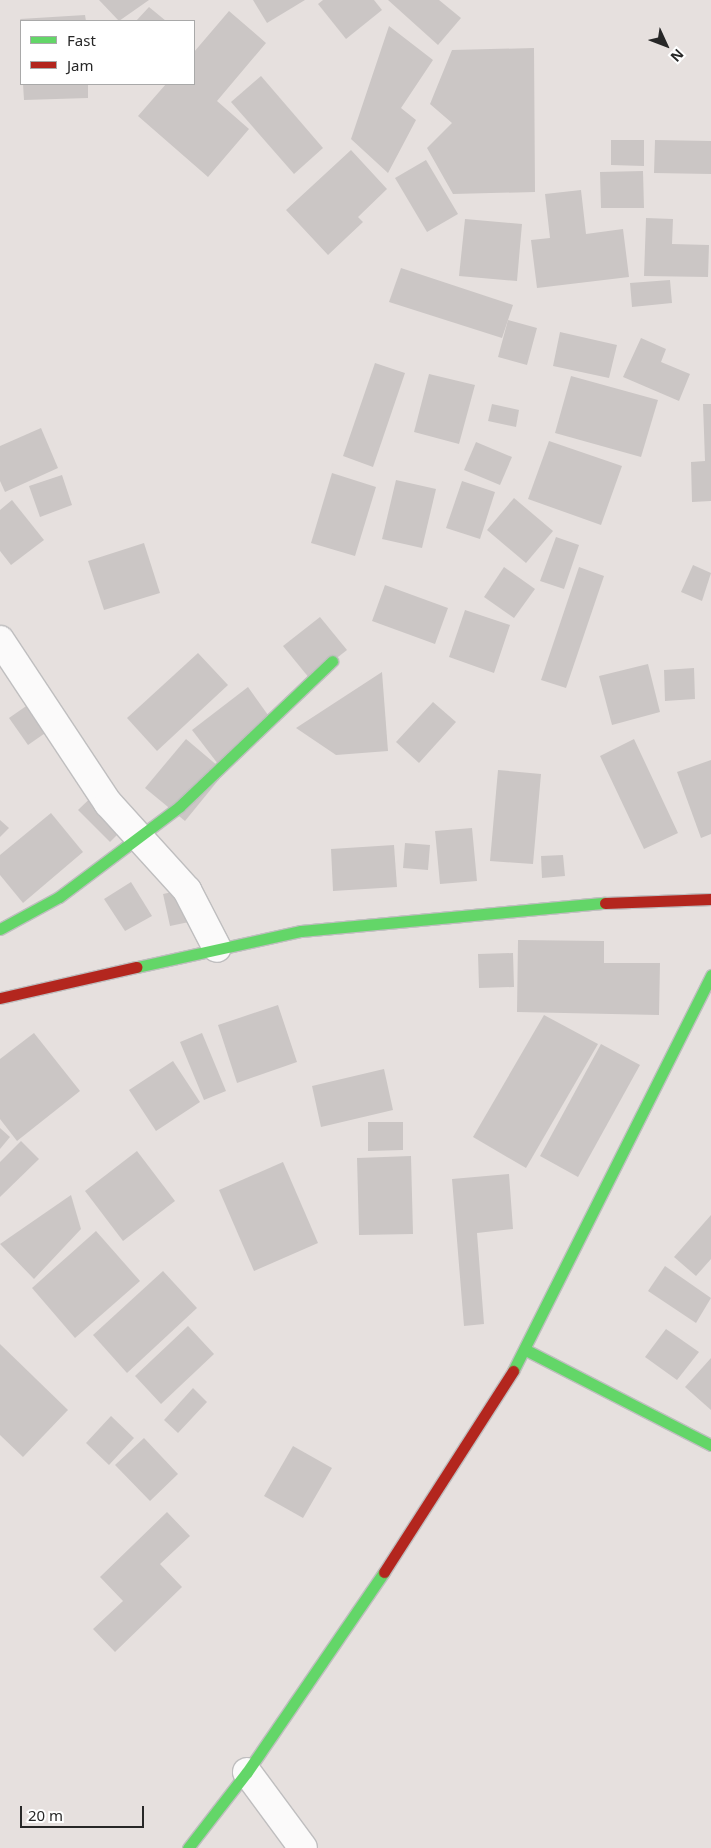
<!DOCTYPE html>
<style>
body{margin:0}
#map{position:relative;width:711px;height:1848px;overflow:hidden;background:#e6e0de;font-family:"Noto Sans",sans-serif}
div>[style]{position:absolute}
.building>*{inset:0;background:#cbc6c5}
.roads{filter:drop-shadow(1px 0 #bfbebf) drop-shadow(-1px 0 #bfbebf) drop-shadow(0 1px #bfbebf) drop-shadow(0 -1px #bfbebf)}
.street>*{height:28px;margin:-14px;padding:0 14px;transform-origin:14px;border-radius:14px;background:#fbfafa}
.fast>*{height:11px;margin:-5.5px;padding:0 5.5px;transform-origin:5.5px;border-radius:5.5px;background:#63d668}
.jam>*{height:11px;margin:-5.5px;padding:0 5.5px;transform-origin:5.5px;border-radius:5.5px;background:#b3261e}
span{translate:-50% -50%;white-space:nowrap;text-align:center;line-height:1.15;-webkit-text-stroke:4px #fff;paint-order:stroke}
.legend{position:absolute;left:20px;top:20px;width:175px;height:65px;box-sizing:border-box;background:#fff;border:1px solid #a9a9a9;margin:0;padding:6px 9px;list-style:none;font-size:15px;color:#272727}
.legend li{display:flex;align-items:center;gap:10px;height:25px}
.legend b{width:25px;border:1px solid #a9a9a9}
.north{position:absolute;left:641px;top:20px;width:50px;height:50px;-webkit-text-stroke:4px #fff;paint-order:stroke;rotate:133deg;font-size:14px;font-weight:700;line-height:20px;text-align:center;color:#272727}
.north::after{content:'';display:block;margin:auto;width:18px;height:22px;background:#272727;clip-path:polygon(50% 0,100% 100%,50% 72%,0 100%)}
.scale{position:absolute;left:20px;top:1806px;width:124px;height:22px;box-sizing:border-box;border:2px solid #272727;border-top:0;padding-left:6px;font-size:15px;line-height:18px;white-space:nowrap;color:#272727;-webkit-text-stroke:4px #fff;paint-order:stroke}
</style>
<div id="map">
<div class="building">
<div style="clip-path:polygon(99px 0,149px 0,119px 21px)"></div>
<div style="clip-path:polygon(253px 0,305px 0,267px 23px)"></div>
<div style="clip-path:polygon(323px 0,374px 0,382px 10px,346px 39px,318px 4px)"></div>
<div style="clip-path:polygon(388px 0,439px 0,461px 18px,438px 45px)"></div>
<div style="clip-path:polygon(149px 7px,166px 21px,136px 21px)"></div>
<div style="clip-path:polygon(229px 11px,266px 43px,217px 101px,249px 129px,208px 177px,138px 116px,166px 84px,194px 84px,194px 52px)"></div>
<div style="clip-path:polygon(85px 15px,86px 21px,21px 21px,20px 19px)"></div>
<div style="clip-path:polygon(389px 26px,433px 60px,401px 108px,416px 120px,388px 173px,351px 139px)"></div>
<div style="clip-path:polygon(534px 48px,535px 192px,453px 194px,427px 148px,452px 123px,430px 104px,452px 50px)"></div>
<div style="clip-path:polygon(261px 76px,323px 148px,294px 174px,231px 102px)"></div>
<div style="clip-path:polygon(23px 84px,88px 84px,88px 98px,24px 100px)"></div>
<div style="clip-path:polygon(611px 140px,644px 140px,644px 166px,611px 165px)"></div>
<div style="clip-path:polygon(655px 140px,711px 141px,711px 174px,654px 173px)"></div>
<div style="clip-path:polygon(351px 150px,387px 189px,358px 217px,363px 222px,328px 255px,286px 210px)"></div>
<div style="clip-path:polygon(426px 160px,458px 214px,427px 232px,395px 178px)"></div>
<div style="clip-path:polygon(643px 171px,644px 208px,601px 208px,600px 172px)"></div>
<div style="clip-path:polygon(581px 190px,586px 234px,623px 229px,629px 277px,537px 288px,531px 240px,550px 238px,545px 194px)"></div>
<div style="clip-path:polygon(646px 218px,673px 219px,672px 244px,709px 245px,708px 277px,644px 276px)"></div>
<div style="clip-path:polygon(465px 219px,522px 224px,517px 281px,459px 276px)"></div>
<div style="clip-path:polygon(401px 268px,513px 305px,502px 338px,389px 302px)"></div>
<div style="clip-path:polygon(670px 280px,672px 303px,632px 307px,630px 283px)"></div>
<div style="clip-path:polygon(508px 320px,537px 328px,527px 365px,498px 357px)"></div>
<div style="clip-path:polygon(560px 332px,617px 345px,609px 378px,553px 366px)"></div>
<div style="clip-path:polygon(641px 338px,666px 349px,661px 362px,690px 374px,679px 401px,623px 377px)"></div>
<div style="clip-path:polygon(375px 363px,405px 373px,373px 467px,343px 456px)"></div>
<div style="clip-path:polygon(429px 374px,475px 385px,459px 444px,414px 432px)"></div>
<div style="clip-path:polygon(571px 376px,658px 400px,641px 457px,555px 433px)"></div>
<div style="clip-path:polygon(492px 404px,519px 410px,516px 427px,488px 421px)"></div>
<div style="clip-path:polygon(703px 404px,711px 404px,711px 501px,692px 502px,691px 462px,705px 461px)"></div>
<div style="clip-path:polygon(41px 428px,58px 468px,5px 492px,0 481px,0 446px)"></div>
<div style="clip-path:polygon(549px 441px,622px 466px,601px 525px,528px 499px)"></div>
<div style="clip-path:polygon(476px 442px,512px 457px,500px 485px,464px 470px)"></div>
<div style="clip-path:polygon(332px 473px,376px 487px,355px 556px,311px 543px)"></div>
<div style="clip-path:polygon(62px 475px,72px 505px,40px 517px,29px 486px)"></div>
<div style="clip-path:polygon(396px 480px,436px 489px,422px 548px,382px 539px)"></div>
<div style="clip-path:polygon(462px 481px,495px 492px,480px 539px,446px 528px)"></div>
<div style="clip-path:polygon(514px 498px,553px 531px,526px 563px,487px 530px)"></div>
<div style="clip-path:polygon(12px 500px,44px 540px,11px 565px,0 551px,0 510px)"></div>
<div style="clip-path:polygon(556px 537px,579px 545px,564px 589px,540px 581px)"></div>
<div style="clip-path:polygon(144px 543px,160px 593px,104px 610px,88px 561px)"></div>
<div style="clip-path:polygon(693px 565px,711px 573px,702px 601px,681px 592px)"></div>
<div style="clip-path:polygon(504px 567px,535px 589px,514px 618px,484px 597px)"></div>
<div style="clip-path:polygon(579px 567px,604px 576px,566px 688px,541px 680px)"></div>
<div style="clip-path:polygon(385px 585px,448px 608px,435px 644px,372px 621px)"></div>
<div style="clip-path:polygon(465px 610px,510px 625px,494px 673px,449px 657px)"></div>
<div style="clip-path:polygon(320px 617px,347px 650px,310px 679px,283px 646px)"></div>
<div style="clip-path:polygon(198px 653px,228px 685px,157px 751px,127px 718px)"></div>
<div style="clip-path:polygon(648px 664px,660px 712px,612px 725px,599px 676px)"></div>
<div style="clip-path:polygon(694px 668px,695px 699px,665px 701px,664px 670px)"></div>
<div style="clip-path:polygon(382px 672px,388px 751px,336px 755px,296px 728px)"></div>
<div style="clip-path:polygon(248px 687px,273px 722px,218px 764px,192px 730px)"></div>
<div style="clip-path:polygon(42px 695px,61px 722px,28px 745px,9px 718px)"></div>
<div style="clip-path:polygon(433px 702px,456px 722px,419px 763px,396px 742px)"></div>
<div style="clip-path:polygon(186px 739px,225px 772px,185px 821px,145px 788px)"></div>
<div style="clip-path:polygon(634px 739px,678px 833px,644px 849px,600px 756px)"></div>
<div style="clip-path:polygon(711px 760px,711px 834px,701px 838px,677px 772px)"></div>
<div style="clip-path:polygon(498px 770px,541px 774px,533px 864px,490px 861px)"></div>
<div style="clip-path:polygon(102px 787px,134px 818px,110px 842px,78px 810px)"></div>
<div style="clip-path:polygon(51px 813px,83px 852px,23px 903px,0 875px,0 855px)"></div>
<div style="clip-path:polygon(0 820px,9px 828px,0 837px)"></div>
<div style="clip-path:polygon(472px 828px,477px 881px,440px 884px,435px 831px)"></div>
<div style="clip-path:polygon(405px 843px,430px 845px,428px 870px,403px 868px)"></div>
<div style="clip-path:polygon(394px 845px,397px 887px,333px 891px,331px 849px)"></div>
<div style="clip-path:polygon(563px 855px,565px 876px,542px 878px,541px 856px)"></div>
<div style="clip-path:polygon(131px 882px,152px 916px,125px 931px,104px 899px)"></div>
<div style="clip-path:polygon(201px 886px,208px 918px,170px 926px,163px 894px)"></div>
<div style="clip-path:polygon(518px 940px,604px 941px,604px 963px,660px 963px,659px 1015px,517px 1012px)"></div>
<div style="clip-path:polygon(513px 953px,514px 987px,479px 988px,478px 954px)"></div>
<div style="clip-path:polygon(278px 1005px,297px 1062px,237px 1083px,218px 1025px)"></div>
<div style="clip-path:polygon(544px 1015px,598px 1044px,526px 1168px,473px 1137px)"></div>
<div style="clip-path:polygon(34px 1033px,80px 1091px,17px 1141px,0 1119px,0 1059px)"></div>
<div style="clip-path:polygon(202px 1033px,226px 1091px,204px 1100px,180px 1042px)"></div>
<div style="clip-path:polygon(601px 1044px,640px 1065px,578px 1177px,540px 1156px)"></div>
<div style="clip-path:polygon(173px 1061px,200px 1102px,156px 1131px,129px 1090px)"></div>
<div style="clip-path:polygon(384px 1069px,393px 1110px,321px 1127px,312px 1086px)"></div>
<div style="clip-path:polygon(368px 1122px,403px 1122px,403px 1150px,368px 1151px)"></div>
<div style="clip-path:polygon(0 1128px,10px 1137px,0 1149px)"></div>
<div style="clip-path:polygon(21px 1141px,39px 1159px,0 1197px,0 1162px)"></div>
<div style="clip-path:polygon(137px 1151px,175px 1201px,123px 1241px,85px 1191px)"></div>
<div style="clip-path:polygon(411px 1156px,413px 1234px,359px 1235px,357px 1158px)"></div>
<div style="clip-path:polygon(283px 1162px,318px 1243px,254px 1271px,219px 1190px)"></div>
<div style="clip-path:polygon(509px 1174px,513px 1229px,477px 1233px,484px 1324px,464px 1326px,452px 1179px)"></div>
<div style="clip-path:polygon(71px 1195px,81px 1229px,34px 1279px,0 1244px)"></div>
<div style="clip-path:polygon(711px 1215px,711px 1259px,696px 1276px,674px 1257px)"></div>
<div style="clip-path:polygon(96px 1231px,140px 1281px,75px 1338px,32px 1288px)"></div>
<div style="clip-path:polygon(665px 1266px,711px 1298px,696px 1323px,648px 1291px)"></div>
<div style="clip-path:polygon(163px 1271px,197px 1308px,127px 1373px,93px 1335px)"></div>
<div style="clip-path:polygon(188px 1326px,214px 1354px,161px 1404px,135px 1376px)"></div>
<div style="clip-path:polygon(666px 1329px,699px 1352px,677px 1380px,645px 1357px)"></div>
<div style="clip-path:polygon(0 1344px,68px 1410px,23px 1457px,0 1435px)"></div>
<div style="clip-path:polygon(711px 1358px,711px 1410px,685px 1387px)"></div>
<div style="clip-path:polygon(193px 1388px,207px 1402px,178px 1433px,164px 1420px)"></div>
<div style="clip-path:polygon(111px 1416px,134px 1438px,109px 1465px,86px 1443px)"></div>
<div style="clip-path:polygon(144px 1438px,178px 1474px,150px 1501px,115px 1465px)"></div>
<div style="clip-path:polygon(293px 1446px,332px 1468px,303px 1518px,264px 1496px)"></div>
<div style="clip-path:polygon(167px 1512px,190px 1536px,160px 1564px,182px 1587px,115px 1652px,93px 1629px,123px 1601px,100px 1577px)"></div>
</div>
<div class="roads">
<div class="street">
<div style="left:0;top:640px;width:196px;rotate:56.5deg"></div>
<div style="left:108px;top:803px;width:118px;rotate:47.8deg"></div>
<div style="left:187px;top:890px;width:65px;rotate:62.7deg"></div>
<div style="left:247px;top:1772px;width:94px;rotate:53.6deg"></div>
</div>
<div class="fast">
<div style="left:0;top:929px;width:67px;rotate:-28.5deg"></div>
<div style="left:59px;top:897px;width:151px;rotate:-36.9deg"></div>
<div style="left:180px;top:806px;width:210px;rotate:-43.6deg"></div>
<div style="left:137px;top:967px;width:168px;rotate:-12.4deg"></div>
<div style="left:301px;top:931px;width:305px;rotate:-5.3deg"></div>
<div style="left:526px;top:1350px;width:208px;rotate:27.2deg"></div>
<div style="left:513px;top:1371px;width:443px;rotate:-63.4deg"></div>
<div style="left:188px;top:1848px;width:96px;rotate:-52.2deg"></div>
<div style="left:247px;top:1772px;width:242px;rotate:-55.6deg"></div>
</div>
<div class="jam">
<div style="left:605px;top:903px;width:106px;rotate:-2.2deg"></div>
<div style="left:0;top:998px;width:140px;rotate:-12.8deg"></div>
<div style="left:384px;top:1572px;width:239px;rotate:-57.3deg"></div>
</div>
</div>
<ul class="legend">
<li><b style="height:6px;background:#63d668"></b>Fast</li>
<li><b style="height:6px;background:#b3261e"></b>Jam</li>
</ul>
<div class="north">N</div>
<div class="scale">20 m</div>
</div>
